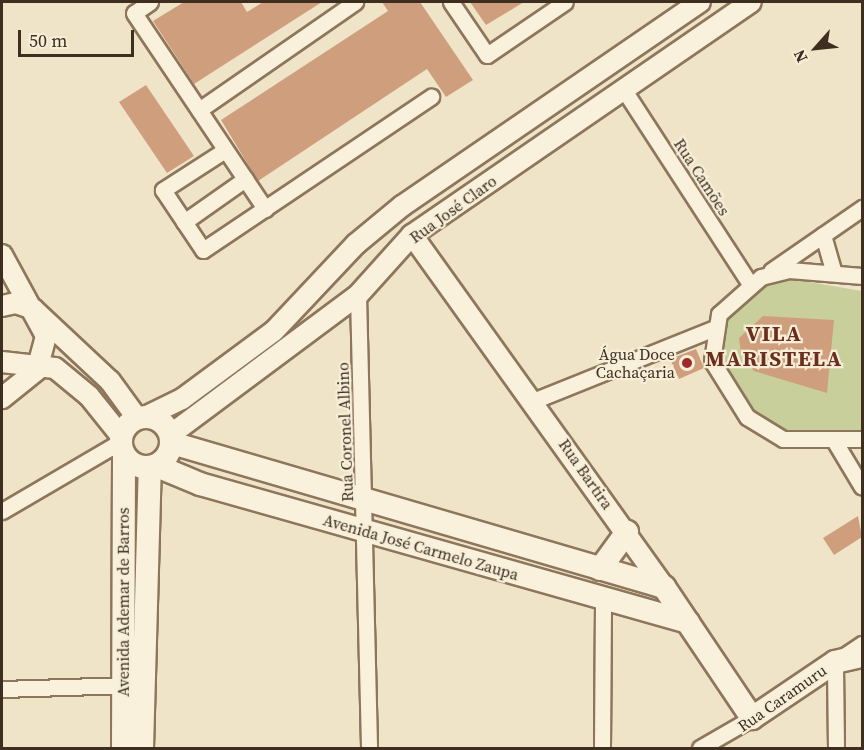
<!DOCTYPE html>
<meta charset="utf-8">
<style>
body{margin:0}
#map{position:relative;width:864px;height:750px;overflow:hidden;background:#f0e4c8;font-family:"Source Serif 4",serif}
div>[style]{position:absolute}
.green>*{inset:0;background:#c9cf9b}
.building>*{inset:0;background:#cf9f7d}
.roads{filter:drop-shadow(2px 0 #8d765c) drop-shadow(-2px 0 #8d765c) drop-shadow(0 2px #8d765c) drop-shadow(0 -2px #8d765c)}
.minor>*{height:15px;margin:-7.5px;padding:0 7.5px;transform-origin:7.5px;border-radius:7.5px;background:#faf1dc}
.tertiary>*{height:20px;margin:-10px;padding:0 10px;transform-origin:10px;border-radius:10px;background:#faf1dc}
.secondary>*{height:22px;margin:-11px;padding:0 11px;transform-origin:11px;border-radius:11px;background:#faf1dc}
.secondary>.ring{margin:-11px;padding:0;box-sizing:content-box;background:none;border:22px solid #faf1dc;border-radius:50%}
.dots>*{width:16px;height:16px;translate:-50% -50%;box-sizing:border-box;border:3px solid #f7eed8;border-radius:50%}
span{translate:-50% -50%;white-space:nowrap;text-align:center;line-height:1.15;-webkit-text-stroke:4.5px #f7eed8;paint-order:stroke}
.street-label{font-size:16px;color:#3d2e20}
.poi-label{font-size:16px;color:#3d2e20}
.right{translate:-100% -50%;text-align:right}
.district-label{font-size:22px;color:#6b2e1e;font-weight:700;letter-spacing:1.5px}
.frame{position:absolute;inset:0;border:3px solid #3d2e20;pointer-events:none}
.north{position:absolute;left:786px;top:18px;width:60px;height:60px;-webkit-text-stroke:4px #f7eed8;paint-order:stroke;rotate:243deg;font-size:16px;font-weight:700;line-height:24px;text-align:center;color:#3d2e20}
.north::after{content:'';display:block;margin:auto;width:21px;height:27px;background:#3d2e20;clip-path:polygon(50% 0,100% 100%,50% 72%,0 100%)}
.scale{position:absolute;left:18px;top:30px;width:116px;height:27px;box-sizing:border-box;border:3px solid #3d2e20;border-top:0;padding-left:8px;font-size:18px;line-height:21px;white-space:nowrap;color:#3d2e20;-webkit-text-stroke:4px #f7eed8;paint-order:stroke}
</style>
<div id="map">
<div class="green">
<div style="clip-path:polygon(791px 279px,862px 291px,862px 433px,785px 434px,752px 412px,718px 357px,729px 313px,761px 285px)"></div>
</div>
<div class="building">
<div style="clip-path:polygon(184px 2px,241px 2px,247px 12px,263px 2px,322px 2px,194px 84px,153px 21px)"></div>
<div style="clip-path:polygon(382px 2px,420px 2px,473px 80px,446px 97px,427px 69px,258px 181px,221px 120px,388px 11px)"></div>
<div style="clip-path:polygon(470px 2px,524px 2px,486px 25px)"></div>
<div style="clip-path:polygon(146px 85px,194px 156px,167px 173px,119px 102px)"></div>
<div style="clip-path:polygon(763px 316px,834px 320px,827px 393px,754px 371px,741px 353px,739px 338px)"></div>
<div style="clip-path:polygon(696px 349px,704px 368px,679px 379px,670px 359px)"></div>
<div style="clip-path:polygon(858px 516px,862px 537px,834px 555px,823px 538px)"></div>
</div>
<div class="roads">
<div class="minor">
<div style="left:150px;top:2px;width:19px;rotate:145deg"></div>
<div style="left:134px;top:13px;width:236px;rotate:56.2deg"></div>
<div style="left:451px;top:2px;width:64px;rotate:55.8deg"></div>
<div style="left:487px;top:55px;width:94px;rotate:-34.2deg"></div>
<div style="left:624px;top:90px;width:231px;rotate:57deg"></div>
<div style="left:199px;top:110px;width:190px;rotate:-34.7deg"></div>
<div style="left:225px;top:150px;width:74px;rotate:147.2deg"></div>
<div style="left:163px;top:190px;width:72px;rotate:56.3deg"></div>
<div style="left:203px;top:250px;width:275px;rotate:-33.9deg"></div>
<div style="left:184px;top:222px;width:75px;rotate:-35.2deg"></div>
<div style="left:823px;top:235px;width:37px;rotate:74deg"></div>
<div style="left:771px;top:271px;width:111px;rotate:-34.7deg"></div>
<div style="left:862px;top:276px;width:73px;rotate:-175.3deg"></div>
<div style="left:789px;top:270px;width:29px;rotate:166deg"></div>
<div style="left:761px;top:277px;width:56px;rotate:138.6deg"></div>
<div style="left:719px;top:314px;width:48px;rotate:98.5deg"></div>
<div style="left:712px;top:361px;width:66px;rotate:58deg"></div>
<div style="left:747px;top:417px;width:42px;rotate:31.4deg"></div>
<div style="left:783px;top:439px;width:79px"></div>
<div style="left:358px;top:295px;width:453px;rotate:88.6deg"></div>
<div style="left:533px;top:401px;width:196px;rotate:-21.9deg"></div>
<div style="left:835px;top:442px;width:52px;rotate:59deg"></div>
<div style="left:2px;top:511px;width:137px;rotate:-30.3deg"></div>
<div style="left:2px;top:689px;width:128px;rotate:-1.8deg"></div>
<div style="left:602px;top:748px;width:151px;rotate:-89.6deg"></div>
<div style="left:700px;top:748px;width:60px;rotate:-30deg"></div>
<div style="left:836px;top:748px;width:86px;rotate:-90.7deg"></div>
<div style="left:835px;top:662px;width:32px;rotate:-34deg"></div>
</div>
<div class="tertiary">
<div style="left:412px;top:235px;width:433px;rotate:54.4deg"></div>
<div style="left:2px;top:255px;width:92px;rotate:61.5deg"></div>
<div style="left:46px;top:336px;width:35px;rotate:105deg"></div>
<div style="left:37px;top:370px;width:45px;rotate:141.3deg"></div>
<div style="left:2px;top:306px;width:14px;rotate:-12deg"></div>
<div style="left:16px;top:303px;width:18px;rotate:19deg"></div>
<div style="left:33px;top:309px;width:105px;rotate:43.1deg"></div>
<div style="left:110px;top:381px;width:46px;rotate:53.9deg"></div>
<div style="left:2px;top:362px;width:53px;rotate:6.5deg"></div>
<div style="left:55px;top:368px;width:44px;rotate:39.5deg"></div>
<div style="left:89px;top:396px;width:51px;rotate:51.3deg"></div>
<div style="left:145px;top:417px;width:41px;rotate:-25.9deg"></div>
<div style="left:182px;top:399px;width:114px;rotate:-36.5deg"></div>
<div style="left:274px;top:331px;width:120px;rotate:-46.7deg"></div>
<div style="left:356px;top:244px;width:60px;rotate:-39.6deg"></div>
<div style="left:402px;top:206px;width:361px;rotate:-34.4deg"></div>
<div style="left:170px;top:435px;width:234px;rotate:-36.7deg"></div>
<div style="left:358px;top:295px;width:81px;rotate:-48deg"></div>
<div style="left:412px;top:235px;width:411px;rotate:-34.5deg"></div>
</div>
<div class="secondary">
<div class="ring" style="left:121px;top:417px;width:28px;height:28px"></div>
<div style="left:172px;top:443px;width:513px;rotate:16.31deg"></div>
<div style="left:664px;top:587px;width:158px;rotate:56.1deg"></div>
<div style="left:752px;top:718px;width:100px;rotate:-34deg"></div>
<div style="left:835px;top:662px;width:28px;rotate:-13deg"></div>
<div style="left:157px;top:466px;width:47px;rotate:22.7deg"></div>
<div style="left:200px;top:484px;width:507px;rotate:15.79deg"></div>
<div style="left:600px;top:569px;width:46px;rotate:-53.9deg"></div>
<div style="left:123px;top:748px;width:292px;rotate:-89.8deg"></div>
<div style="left:142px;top:748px;width:280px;rotate:-88.4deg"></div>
</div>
</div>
<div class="dots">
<div style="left:687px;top:363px;background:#9e2a2b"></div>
</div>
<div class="street-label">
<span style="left:702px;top:177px;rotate:57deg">Rua Camões</span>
<span style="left:453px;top:209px;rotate:-36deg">Rua José Claro</span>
<span style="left:345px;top:432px;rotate:-92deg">Rua Coronel Albino</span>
<span style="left:586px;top:474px;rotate:55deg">Rua Bartira</span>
<span style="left:421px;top:547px;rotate:16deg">Avenida José Carmelo Zaupa</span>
<span style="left:123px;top:602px;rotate:-90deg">Avenida Ademar de Barros</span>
<span style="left:782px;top:698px;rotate:-35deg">Rua Caramuru</span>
</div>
<div class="poi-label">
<span class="right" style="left:675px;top:363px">Água Doce<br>Cachaçaria</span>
</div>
<div class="district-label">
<span style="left:774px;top:346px">VILA<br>MARISTELA</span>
</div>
<div class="frame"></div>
<div class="north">N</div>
<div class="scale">50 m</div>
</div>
